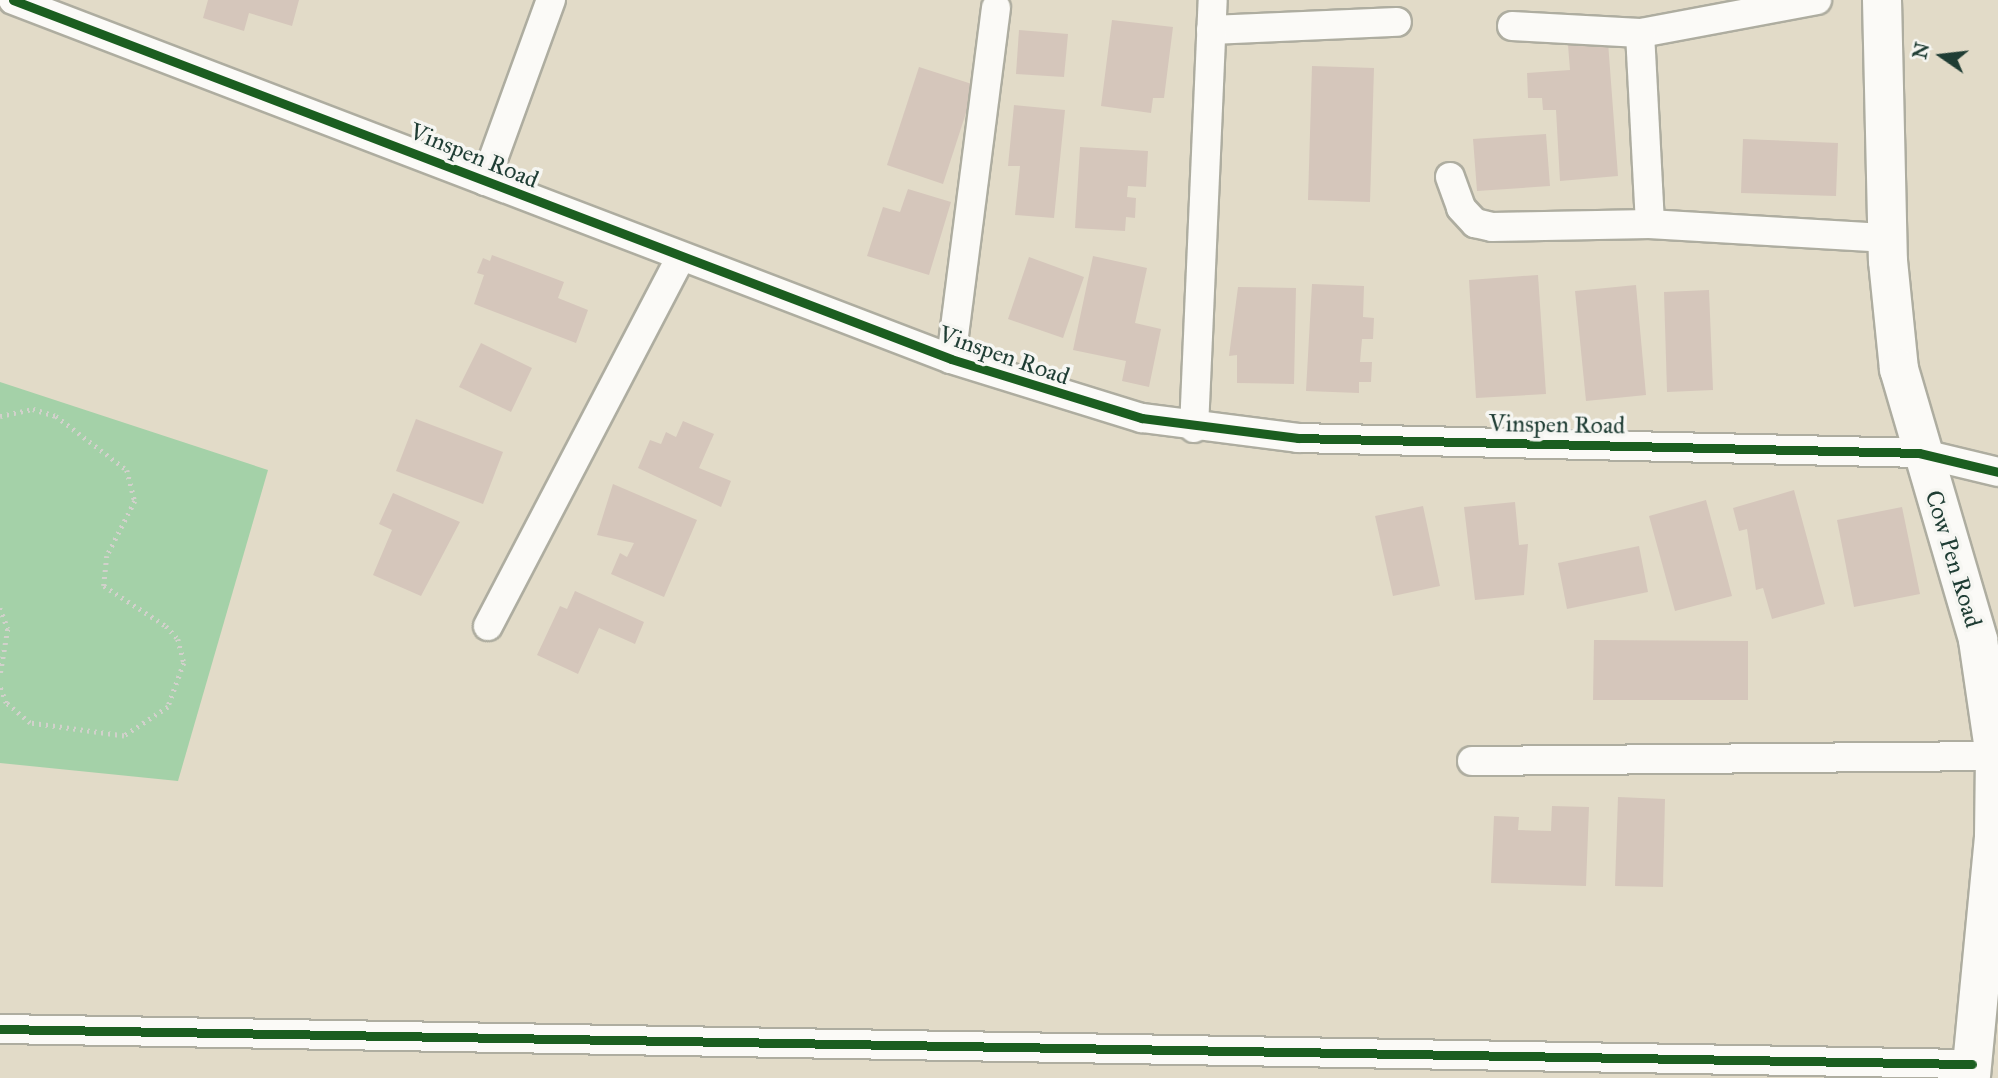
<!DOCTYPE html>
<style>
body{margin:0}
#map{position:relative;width:1998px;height:1078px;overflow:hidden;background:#e2dbc8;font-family:"IM FELL Great Primer",serif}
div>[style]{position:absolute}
.green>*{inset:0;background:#a4d1a8}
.building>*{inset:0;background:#d5c6bb}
.path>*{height:4.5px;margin-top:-2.25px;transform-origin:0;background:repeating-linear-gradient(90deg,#d1d1cb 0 2px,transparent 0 7px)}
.roads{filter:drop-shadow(2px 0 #aeada0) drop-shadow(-2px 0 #aeada0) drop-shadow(0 2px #aeada0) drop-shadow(0 -2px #aeada0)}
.minor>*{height:28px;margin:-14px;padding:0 14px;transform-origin:14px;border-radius:14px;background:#fbfaf7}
.secondary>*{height:38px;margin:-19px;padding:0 19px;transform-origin:19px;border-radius:19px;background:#fbfaf7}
.cycleway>*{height:9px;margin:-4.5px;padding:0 4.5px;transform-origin:4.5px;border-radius:4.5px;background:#1b5e20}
span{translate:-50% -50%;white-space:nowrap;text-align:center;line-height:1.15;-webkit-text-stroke:7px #f6f6f2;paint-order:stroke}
.street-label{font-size:24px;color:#1f3d34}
.north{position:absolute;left:1907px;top:21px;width:70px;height:70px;-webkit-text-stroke:5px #f6f6f2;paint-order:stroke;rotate:284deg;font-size:19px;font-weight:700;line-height:28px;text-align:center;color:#1f3d34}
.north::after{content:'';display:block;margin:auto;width:24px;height:32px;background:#1f3d34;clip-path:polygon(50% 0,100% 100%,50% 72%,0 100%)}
</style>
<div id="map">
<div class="green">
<div style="clip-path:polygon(0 382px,268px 470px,178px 781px,0 763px)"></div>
</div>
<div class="building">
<div style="clip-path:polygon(208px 0,299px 0,292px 26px,249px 13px,244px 31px,203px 18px)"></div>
<div style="clip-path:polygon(1112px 20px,1173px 27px,1164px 98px,1153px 98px,1151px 113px,1101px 106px)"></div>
<div style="clip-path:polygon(1019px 30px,1068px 34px,1064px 77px,1016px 74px)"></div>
<div style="clip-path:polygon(1608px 42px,1618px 176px,1560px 181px,1556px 110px,1543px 110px,1542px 98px,1528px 98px,1527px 73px,1570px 70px,1568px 45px)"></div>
<div style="clip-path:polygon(1312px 66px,1374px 68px,1370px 202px,1308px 200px)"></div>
<div style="clip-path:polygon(919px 67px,975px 85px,943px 184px,887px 165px)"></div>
<div style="clip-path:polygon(1014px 105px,1065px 110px,1054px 218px,1015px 215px,1020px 166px,1008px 166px)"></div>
<div style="clip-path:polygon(1546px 134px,1550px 186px,1477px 191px,1473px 139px)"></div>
<div style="clip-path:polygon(1743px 139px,1838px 143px,1836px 196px,1741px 193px)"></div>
<div style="clip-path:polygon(1080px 147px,1148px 151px,1146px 187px,1128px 186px,1127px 197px,1136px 198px,1135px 218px,1126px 217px,1125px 231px,1075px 228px)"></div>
<div style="clip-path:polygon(908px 189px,951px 202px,929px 275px,867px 256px,883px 207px,900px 212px)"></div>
<div style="clip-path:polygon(492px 255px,564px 282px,558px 298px,588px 310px,576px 343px,474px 304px,484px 275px,477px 273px,483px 258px,490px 261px)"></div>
<div style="clip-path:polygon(1093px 256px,1147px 268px,1135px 323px,1161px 329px,1149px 387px,1122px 381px,1126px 361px,1073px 350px)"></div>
<div style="clip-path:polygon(1029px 257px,1084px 277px,1063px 338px,1008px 319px)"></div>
<div style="clip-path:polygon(1538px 275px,1546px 394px,1476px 398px,1469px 280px)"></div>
<div style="clip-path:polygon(1312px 284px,1364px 286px,1363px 317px,1374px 318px,1373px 339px,1362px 339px,1360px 362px,1372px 362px,1371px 382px,1359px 382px,1359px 393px,1306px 391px)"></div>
<div style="clip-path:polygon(1636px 285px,1646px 395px,1586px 401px,1575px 291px)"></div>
<div style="clip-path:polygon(1238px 287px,1296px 288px,1294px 384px,1237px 383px,1237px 355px,1229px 356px)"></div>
<div style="clip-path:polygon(1709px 290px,1713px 390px,1667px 392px,1664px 292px)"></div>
<div style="clip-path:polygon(481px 343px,532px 368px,511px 412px,459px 387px)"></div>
<div style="clip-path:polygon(416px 419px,503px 452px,483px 504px,396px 471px)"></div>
<div style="clip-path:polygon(683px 421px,714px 434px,699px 468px,731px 481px,721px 507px,638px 468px,650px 440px,661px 444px,666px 432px,676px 437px)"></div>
<div style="clip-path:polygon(613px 484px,697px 520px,664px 597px,611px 574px,620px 553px,627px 557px,634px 543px,597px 535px)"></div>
<div style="clip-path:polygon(1794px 490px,1825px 604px,1772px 619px,1763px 588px,1756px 590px,1747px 529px,1739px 531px,1733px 508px)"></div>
<div style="clip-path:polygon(393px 493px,460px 522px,421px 596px,373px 575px,392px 530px,379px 524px)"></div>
<div style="clip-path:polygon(1706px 500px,1732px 596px,1675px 611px,1649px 516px)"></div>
<div style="clip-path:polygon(1515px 502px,1519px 545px,1528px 544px,1524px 595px,1475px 600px,1464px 507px)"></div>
<div style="clip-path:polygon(1423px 506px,1440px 586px,1393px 596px,1375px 516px)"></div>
<div style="clip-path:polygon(1902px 507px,1920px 594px,1854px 607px,1837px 520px)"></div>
<div style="clip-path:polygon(1639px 546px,1648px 592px,1567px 609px,1558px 563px)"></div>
<div style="clip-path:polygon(575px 591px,644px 622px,635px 644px,599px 628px,578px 674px,537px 655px,560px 606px,567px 609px)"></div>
<div style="clip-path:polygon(1594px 640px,1748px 641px,1748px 700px,1593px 700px)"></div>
<div style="clip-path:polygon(1618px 797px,1665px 799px,1663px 887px,1615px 886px)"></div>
<div style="clip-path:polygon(1552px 806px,1589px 807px,1586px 886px,1491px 883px,1494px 816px,1519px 817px,1518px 830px,1551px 831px)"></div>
</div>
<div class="path">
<div style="left:0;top:416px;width:34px;rotate:-12deg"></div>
<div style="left:33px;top:409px;width:24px;rotate:17deg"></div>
<div style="left:56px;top:416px;width:89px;rotate:37.3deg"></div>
<div style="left:127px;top:470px;width:32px;rotate:76deg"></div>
<div style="left:135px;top:501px;width:62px;rotate:117deg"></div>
<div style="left:107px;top:556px;width:30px;rotate:96deg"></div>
<div style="left:104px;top:586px;width:74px;rotate:32.8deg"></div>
<div style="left:166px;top:626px;width:18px;rotate:47deg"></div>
<div style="left:178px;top:639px;width:25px;rotate:76deg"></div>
<div style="left:184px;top:663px;width:47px;rotate:110deg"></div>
<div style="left:168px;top:707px;width:53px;rotate:146.6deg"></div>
<div style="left:124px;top:736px;width:95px;rotate:-172.1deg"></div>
<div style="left:30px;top:723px;width:31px;rotate:-140deg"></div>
<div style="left:6px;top:703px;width:17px;rotate:-111deg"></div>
<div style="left:0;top:608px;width:22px;rotate:69deg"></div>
<div style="left:8px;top:629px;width:49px;rotate:99.5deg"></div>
</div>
<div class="roads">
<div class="minor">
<div style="left:13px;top:0;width:1004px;rotate:20.94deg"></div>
<div style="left:951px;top:359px;width:200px;rotate:17.2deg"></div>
<div style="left:1142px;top:418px;width:157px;rotate:7.3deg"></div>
<div style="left:1298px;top:438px;width:621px;rotate:1.38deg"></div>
<div style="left:1919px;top:453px;width:81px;rotate:13.5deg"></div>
<div style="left:1817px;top:0;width:180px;rotate:169.4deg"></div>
<div style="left:1640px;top:33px;width:191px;rotate:87deg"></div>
<div style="left:1650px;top:224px;width:237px;rotate:3.4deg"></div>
<div style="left:1512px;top:26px;width:128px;rotate:3.1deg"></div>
<div style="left:1211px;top:30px;width:186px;rotate:-2.5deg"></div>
<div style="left:1450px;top:177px;width:33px;rotate:70deg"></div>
<div style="left:1461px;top:208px;width:21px;rotate:47deg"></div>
<div style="left:1475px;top:223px;width:17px;rotate:13deg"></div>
<div style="left:1492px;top:227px;width:158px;rotate:-1.1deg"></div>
<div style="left:485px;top:181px;width:193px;rotate:-70deg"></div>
<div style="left:951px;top:359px;width:354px;rotate:-82.7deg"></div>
<div style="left:1194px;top:428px;width:428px;rotate:-87.5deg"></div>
<div style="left:488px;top:626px;width:415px;rotate:-62.4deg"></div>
<div style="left:1472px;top:761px;width:523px;rotate:-0.55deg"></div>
<div style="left:0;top:1029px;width:1972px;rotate:1.02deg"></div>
</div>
<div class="secondary">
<div style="left:1882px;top:0;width:261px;rotate:88.7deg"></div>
<div style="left:1888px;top:261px;width:109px;rotate:84.2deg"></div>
<div style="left:1899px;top:369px;width:282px;rotate:73.7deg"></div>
<div style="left:1978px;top:640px;width:117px;rotate:81.7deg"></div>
<div style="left:1995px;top:756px;width:81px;rotate:90.7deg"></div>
<div style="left:1994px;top:837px;width:242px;rotate:95.5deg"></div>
</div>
</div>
<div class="cycleway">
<div style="left:13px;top:0;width:1004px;rotate:20.94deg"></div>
<div style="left:951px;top:359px;width:200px;rotate:17.2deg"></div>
<div style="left:1142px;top:418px;width:157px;rotate:7.3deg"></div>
<div style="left:1298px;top:438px;width:621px;rotate:1.38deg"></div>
<div style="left:1919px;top:453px;width:81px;rotate:13.5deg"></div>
<div style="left:0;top:1029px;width:1972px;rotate:1.02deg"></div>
</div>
<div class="street-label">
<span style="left:474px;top:156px;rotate:22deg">Vinspen Road</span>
<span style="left:1004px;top:356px;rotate:19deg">Vinspen Road</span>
<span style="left:1557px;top:425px;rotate:1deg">Vinspen Road</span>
<span style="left:1953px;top:559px;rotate:73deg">Cow Pen Road</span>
</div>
<div class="north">N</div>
</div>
